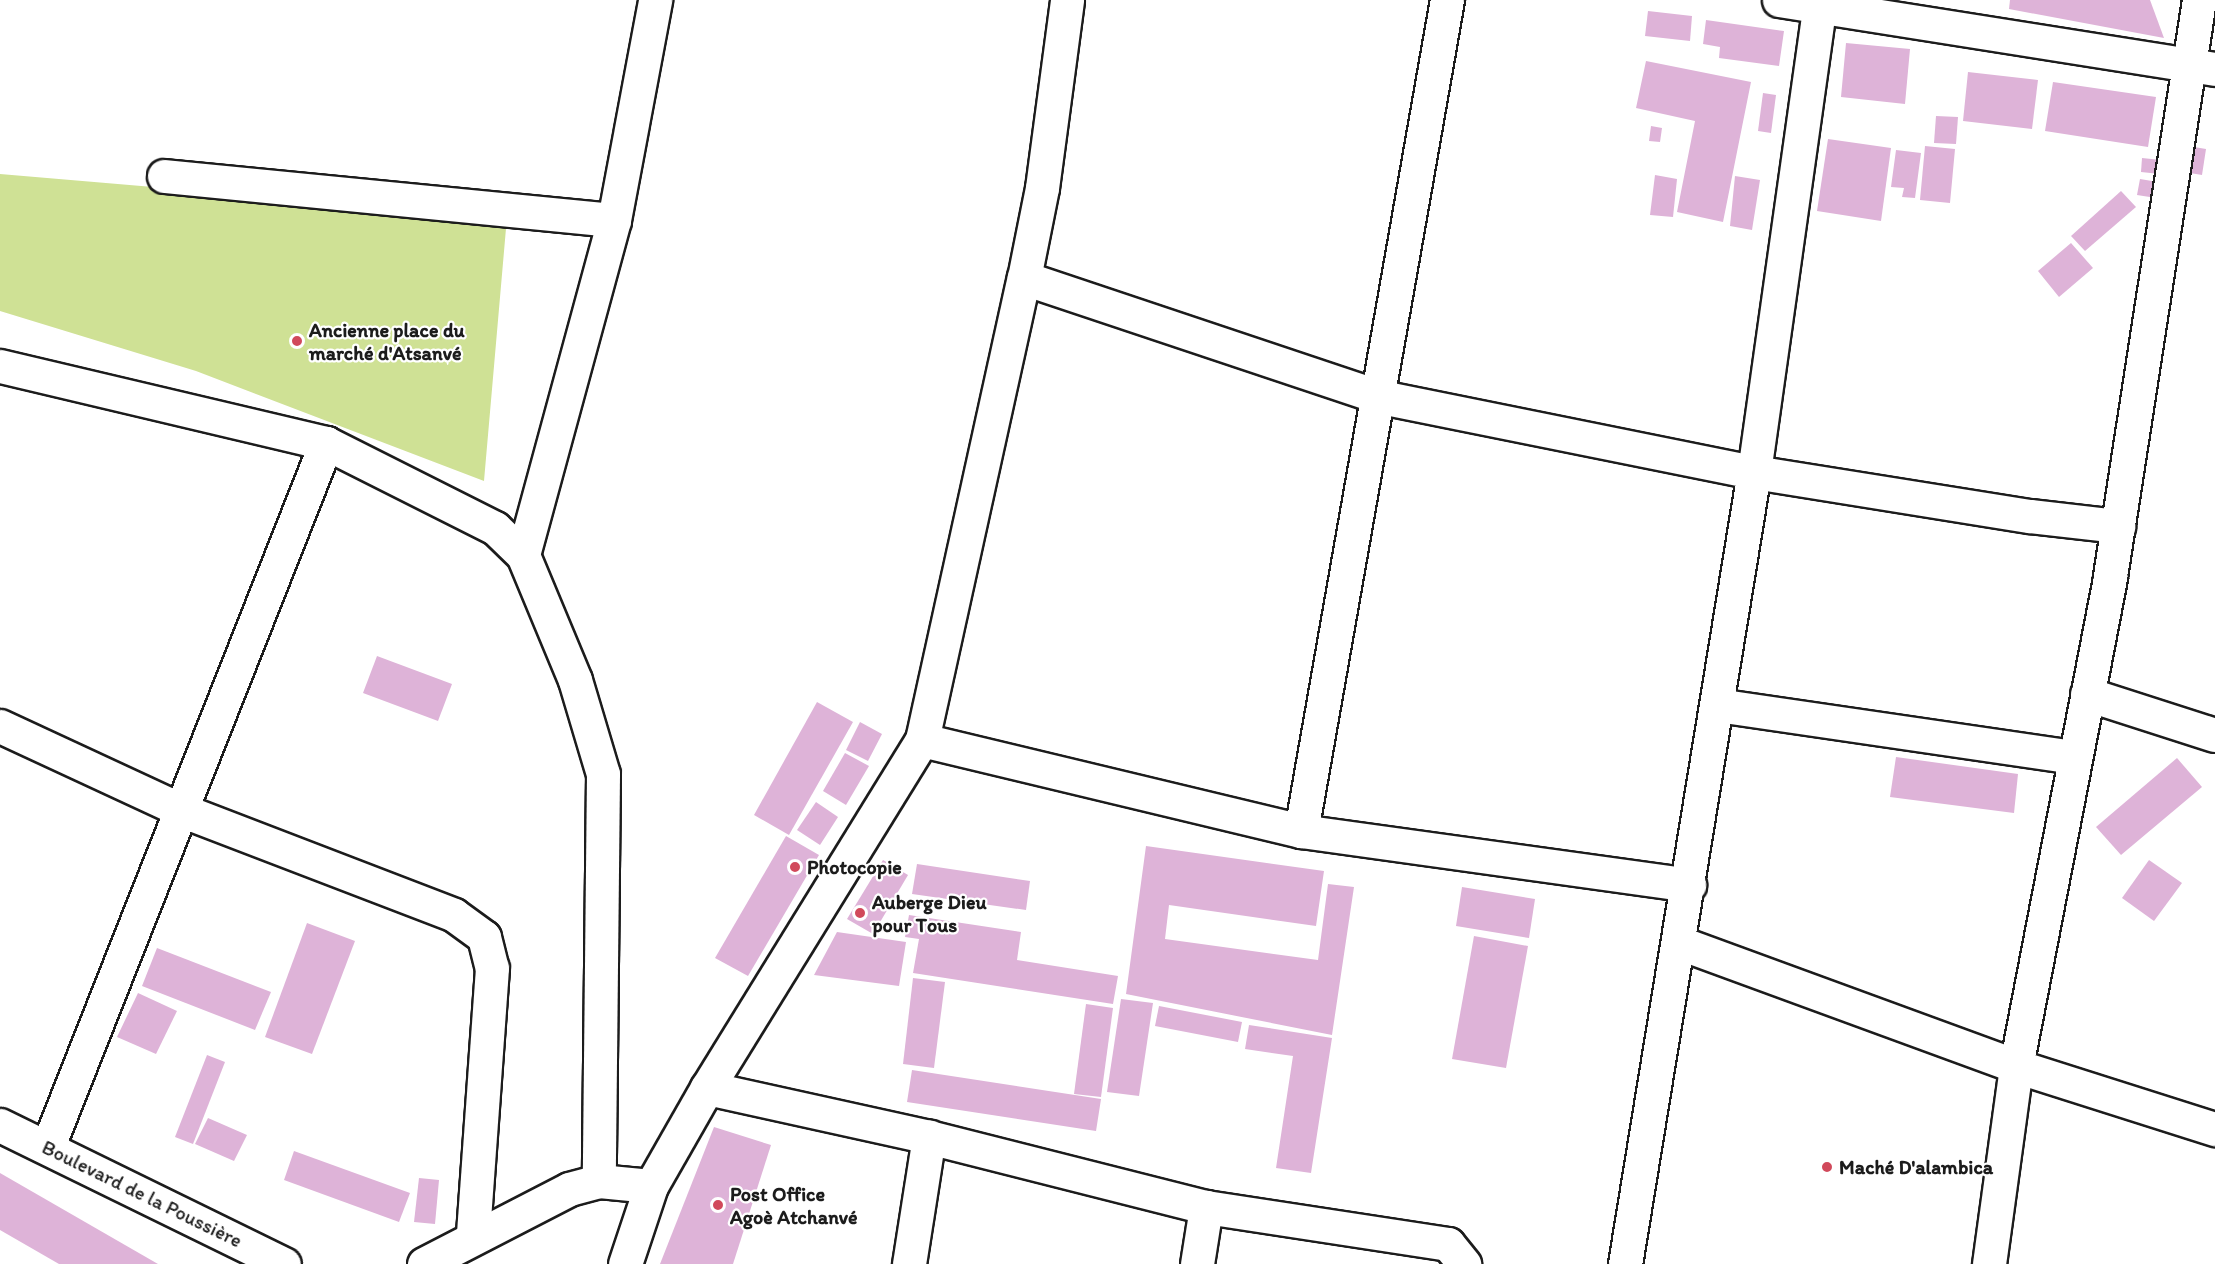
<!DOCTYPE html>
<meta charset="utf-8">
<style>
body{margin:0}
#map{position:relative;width:2215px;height:1264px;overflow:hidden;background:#fff;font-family:Itim,sans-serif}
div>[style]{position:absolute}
.green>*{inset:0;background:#cfe195}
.building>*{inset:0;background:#deb3d8}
.roads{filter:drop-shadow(2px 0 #1c1c1c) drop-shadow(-2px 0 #1c1c1c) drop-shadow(0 2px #1c1c1c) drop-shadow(0 -2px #1c1c1c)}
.minor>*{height:33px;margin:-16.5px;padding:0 16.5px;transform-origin:16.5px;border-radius:16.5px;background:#fff}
.dots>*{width:16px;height:16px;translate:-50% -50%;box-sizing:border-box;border:3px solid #fff;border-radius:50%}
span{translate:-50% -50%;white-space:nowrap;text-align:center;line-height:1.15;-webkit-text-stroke:4.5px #fff;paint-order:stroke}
.poi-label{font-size:20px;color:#1c1c1c;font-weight:700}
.left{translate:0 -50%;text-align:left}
.street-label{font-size:20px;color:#1c1c1c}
</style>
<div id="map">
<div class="green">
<div style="clip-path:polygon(0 174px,507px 217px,484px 481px,196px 371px,0 311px)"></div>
</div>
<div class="building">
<div style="clip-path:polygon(2010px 0,2150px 0,2164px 38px,2009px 9px)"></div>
<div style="clip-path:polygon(1648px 11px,1692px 16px,1690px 41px,1645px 36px)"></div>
<div style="clip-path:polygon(1706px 20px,1784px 31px,1779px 66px,1719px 58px,1720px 47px,1703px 44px)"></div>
<div style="clip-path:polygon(1846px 43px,1910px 49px,1905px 104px,1841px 97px)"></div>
<div style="clip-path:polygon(1646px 61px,1751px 82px,1723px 222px,1677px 212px,1695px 121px,1636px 108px)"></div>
<div style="clip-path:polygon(1968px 72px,2038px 80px,2032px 129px,1963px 121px)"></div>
<div style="clip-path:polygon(2053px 82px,2156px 97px,2148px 147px,2045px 131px)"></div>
<div style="clip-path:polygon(1763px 93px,1776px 95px,1771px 133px,1758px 131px)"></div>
<div style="clip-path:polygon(1936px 116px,1958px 117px,1956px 144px,1934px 143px)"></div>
<div style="clip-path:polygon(1651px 126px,1662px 128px,1660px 142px,1649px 141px)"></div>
<div style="clip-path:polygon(1828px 139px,1891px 148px,1881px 221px,1817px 211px)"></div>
<div style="clip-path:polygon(1925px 146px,1955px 149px,1950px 203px,1920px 200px)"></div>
<div style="clip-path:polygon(2194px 147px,2206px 149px,2202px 175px,2190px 173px)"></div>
<div style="clip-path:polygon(1896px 150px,1921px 153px,1915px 198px,1902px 197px,1904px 188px,1891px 187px)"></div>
<div style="clip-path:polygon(2142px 158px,2161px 160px,2160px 174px,2141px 172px)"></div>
<div style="clip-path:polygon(1655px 175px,1677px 179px,1673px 217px,1650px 215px)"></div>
<div style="clip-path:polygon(1735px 176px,1760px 180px,1752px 230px,1730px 226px)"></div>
<div style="clip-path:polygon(2140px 179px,2158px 182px,2156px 198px,2137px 195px)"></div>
<div style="clip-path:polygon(2121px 191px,2136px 207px,2085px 251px,2071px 236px)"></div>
<div style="clip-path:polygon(2071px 243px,2093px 268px,2059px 297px,2038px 271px)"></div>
<div style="clip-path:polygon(377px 656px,452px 684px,438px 721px,363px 693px)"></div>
<div style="clip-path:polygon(817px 702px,853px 722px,789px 835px,754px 815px)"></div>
<div style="clip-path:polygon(860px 722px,882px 734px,868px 761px,846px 750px)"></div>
<div style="clip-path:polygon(845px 753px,869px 766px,846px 805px,823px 791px)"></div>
<div style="clip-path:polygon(1896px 757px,2018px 774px,2014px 813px,1890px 797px)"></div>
<div style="clip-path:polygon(2177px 758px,2202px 787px,2121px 855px,2096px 827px)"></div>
<div style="clip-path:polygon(816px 802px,838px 817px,820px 845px,797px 830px)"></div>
<div style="clip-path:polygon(786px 836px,819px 855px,748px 976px,715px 958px)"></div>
<div style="clip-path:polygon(1146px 846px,1324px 871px,1316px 926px,1169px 905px,1165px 939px,1318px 960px,1328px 884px,1354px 887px,1332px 1035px,1126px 994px)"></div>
<div style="clip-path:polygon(883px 860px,908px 875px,873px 934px,847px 919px)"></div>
<div style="clip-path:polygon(2149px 860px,2182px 883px,2154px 921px,2122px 898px)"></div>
<div style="clip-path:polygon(917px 864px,1030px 881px,1026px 910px,912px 894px)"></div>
<div style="clip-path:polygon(1462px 887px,1535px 899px,1529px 938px,1456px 926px)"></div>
<div style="clip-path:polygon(909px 915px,1021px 932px,1017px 960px,1118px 976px,1113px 1004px,913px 973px,919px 939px,905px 937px)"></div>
<div style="clip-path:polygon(307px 923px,355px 941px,312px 1054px,265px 1037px)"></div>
<div style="clip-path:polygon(837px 932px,906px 942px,899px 986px,814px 975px)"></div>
<div style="clip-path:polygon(1474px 936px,1528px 946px,1506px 1068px,1452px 1059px)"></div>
<div style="clip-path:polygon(157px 948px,271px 992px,255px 1030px,142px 986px)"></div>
<div style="clip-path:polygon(913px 978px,945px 982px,934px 1068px,903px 1064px)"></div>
<div style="clip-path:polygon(138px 993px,177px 1011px,156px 1054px,117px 1037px)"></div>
<div style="clip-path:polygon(1121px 999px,1153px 1003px,1139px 1096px,1107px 1092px)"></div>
<div style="clip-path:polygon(1086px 1004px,1113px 1008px,1101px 1097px,1074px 1094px)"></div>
<div style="clip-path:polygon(1159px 1006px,1242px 1022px,1238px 1042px,1155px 1026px)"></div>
<div style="clip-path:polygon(1249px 1025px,1332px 1038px,1311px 1173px,1276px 1168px,1293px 1056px,1245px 1049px)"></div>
<div style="clip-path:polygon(207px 1055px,225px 1062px,193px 1144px,175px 1137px)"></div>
<div style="clip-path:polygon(912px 1070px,1101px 1099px,1096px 1131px,907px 1102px)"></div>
<div style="clip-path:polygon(208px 1118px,247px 1135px,234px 1161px,195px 1144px)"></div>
<div style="clip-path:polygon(714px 1127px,771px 1145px,733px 1264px,660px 1264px)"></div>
<div style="clip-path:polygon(294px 1151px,410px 1193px,399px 1222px,284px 1180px)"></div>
<div style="clip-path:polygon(0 1173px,158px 1264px,59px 1264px,0 1230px)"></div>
<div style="clip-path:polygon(419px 1178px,439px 1180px,435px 1224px,414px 1222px)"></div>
</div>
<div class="roads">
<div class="minor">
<div style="left:1779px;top:0;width:441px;rotate:9deg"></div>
<div style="left:164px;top:176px;width:452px;rotate:5.6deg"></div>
<div style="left:1024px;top:278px;width:371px;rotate:18.5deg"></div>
<div style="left:1376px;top:396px;width:386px;rotate:11.4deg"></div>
<div style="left:1754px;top:472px;width:279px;rotate:9.1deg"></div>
<div style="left:2030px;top:516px;width:89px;rotate:6.5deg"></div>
<div style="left:0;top:366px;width:335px;rotate:13.3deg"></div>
<div style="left:326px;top:443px;width:189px;rotate:26.7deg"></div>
<div style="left:495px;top:528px;width:39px;rotate:44deg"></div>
<div style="left:523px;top:555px;width:135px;rotate:67.4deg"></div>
<div style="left:575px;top:680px;width:98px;rotate:73.4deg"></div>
<div style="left:603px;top:774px;width:407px;rotate:90.6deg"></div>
<div style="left:523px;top:555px;width:347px;rotate:-74.8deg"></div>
<div style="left:614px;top:220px;width:224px;rotate:-79.4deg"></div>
<div style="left:2087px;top:694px;width:134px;rotate:17.8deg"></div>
<div style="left:1717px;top:705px;width:362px;rotate:8.3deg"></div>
<div style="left:0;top:726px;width:200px;rotate:24.9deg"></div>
<div style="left:181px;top:810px;width:292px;rotate:21deg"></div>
<div style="left:454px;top:915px;width:37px;rotate:36deg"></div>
<div style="left:484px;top:937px;width:32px;rotate:76deg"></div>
<div style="left:492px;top:968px;width:269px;rotate:94.1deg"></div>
<div style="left:922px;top:740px;width:390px;rotate:13.5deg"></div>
<div style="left:1301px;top:831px;width:392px;rotate:7.9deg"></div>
<div style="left:1301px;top:831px;width:844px;rotate:-80.04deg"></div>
<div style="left:1680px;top:943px;width:358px;rotate:20.1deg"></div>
<div style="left:2016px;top:1066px;width:209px;rotate:17.6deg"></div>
<div style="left:707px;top:1088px;width:227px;rotate:12.4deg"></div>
<div style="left:929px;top:1137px;width:286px;rotate:14.2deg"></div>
<div style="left:1206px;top:1207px;width:245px;rotate:8.7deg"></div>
<div style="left:1448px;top:1244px;width:26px;rotate:51deg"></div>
<div style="left:0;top:1125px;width:316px;rotate:26.1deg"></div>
<div style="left:48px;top:1146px;width:756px;rotate:-68.42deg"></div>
<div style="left:424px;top:1264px;width:163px;rotate:-27.3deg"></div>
<div style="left:569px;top:1189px;width:31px;rotate:-15deg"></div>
<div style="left:599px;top:1181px;width:52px;rotate:5.5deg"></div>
<div style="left:625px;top:1264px;width:82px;rotate:-71.6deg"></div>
<div style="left:651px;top:1186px;width:113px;rotate:-60.3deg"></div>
<div style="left:707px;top:1088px;width:409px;rotate:-58.3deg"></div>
<div style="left:922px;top:740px;width:473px;rotate:-77.6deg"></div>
<div style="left:1024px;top:278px;width:92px;rotate:-78.7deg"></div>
<div style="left:1042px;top:188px;width:190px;rotate:-82.4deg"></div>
<div style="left:909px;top:1264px;width:129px;rotate:-81.1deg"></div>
<div style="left:1197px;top:1264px;width:58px;rotate:-81deg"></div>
<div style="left:1625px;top:1264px;width:802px;rotate:-80.75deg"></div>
<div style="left:1754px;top:472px;width:477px;rotate:-82deg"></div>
<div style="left:1989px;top:1264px;width:200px;rotate:-82.2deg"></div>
<div style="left:2016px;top:1066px;width:499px;rotate:-79.1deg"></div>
<div style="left:2110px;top:576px;width:583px;rotate:-81.22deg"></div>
</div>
</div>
<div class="dots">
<div style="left:297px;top:341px;background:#d1495b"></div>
<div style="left:795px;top:867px;background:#d1495b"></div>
<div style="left:860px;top:913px;background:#d1495b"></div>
<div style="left:1827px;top:1167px;background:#d1495b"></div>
<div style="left:718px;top:1205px;background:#d1495b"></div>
</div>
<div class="poi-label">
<span class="left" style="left:309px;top:342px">Ancienne place du<br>marché d'Atsanvé</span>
<span class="left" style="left:807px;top:867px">Photocopie</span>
<span class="left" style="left:872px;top:914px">Auberge Dieu<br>pour Tous</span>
<span class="left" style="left:1839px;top:1167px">Maché D'alambica</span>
<span class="left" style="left:730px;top:1206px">Post Office<br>Agoè Atchanvé</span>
</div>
<div class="street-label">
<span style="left:142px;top:1194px;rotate:26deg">Boulevard de la Poussière</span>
</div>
</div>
